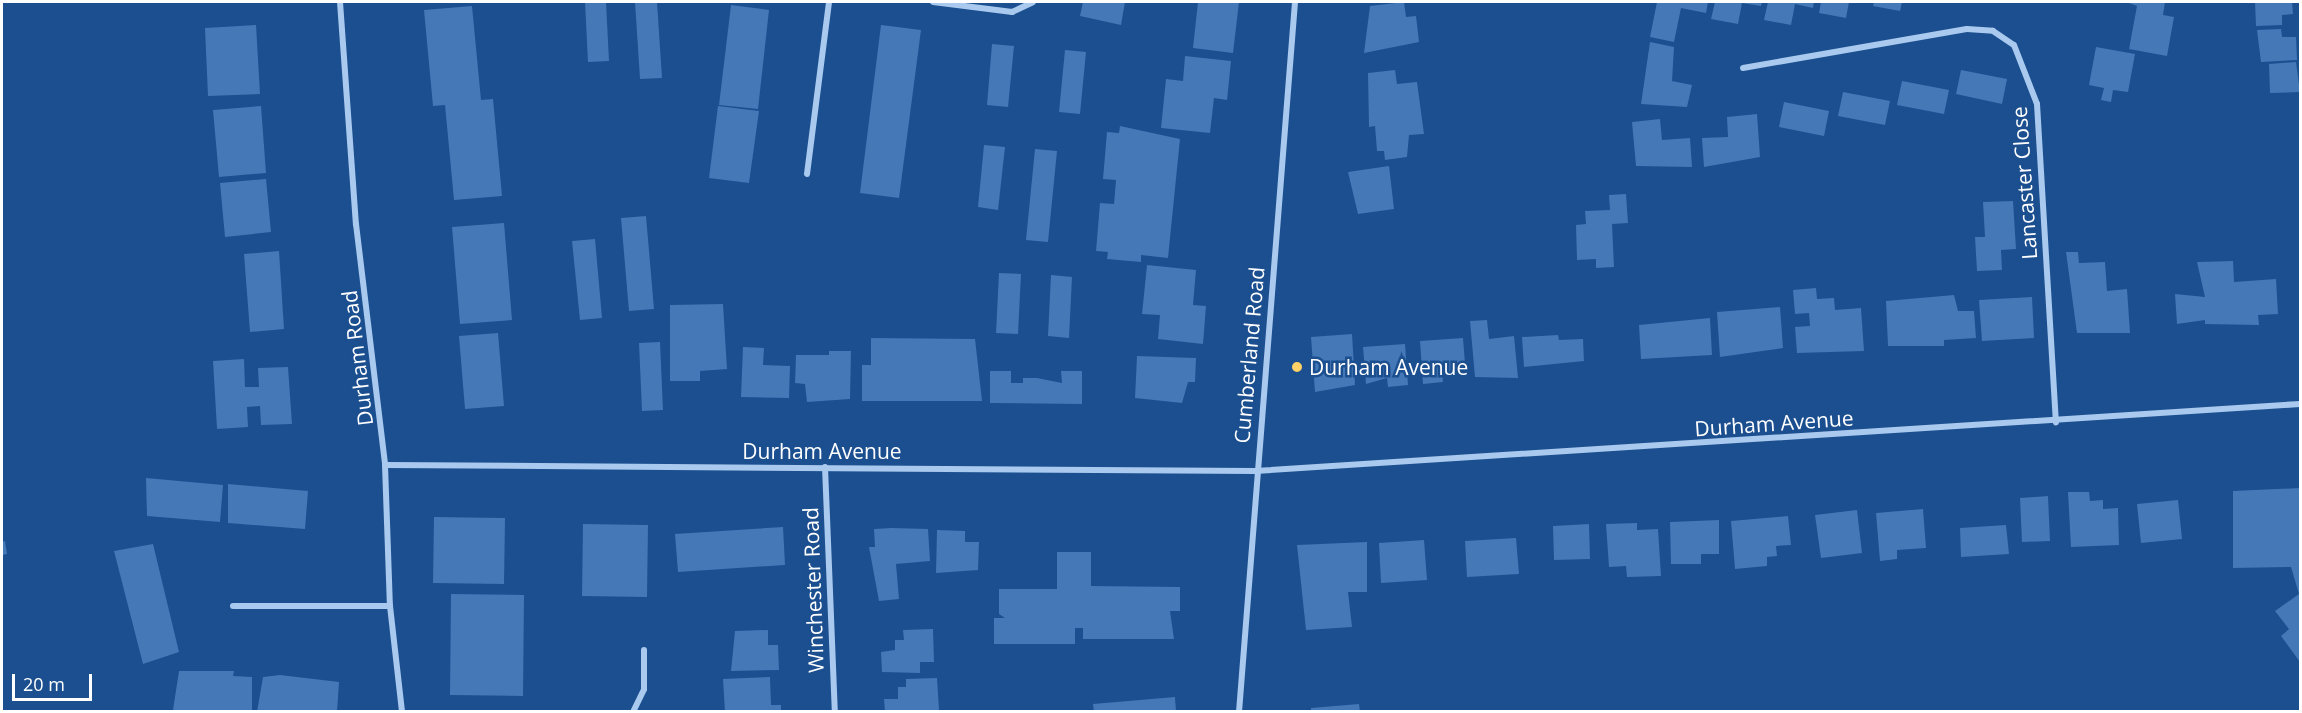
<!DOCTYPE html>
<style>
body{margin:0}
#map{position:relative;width:2302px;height:713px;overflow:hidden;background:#1b4f8f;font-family:"Open Sans",sans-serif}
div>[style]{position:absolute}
.building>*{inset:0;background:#4478b7}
.street>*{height:6px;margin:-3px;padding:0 3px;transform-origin:3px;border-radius:3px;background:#a9c9ee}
.dots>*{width:16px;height:16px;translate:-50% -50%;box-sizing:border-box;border:3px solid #1b4f8f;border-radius:50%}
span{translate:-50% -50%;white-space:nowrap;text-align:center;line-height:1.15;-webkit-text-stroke:5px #1b4f8f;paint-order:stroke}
.street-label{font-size:21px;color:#fff}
.poi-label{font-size:21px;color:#fff}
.left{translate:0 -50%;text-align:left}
.frame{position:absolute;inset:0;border:3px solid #fff;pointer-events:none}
.scale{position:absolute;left:12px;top:674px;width:80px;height:27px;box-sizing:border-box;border:3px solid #fff;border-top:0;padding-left:8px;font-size:18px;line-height:21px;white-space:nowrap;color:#fff;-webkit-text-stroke:4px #1b4f8f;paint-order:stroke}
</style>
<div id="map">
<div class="building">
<div style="clip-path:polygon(585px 2px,606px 2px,609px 61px,588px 62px)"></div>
<div style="clip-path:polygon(635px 2px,657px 2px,662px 78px,640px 79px)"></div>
<div style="clip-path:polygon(1083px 2px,1125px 2px,1121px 25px,1080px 16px)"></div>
<div style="clip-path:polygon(1198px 2px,1239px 2px,1233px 53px,1193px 48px)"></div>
<div style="clip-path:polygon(1404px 2px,1406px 17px,1416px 16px,1419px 42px,1364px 53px,1370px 6px)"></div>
<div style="clip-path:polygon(1657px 2px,1708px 2px,1706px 13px,1681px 8px,1674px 42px,1650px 37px)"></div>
<div style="clip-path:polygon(1715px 2px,1762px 2px,1761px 6px,1742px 3px,1738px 24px,1711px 19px)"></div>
<div style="clip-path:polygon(1768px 2px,1814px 2px,1813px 8px,1795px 4px,1791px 25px,1764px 20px)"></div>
<div style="clip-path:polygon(1821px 2px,1849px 2px,1846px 18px,1819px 13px)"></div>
<div style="clip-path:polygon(1874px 2px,1902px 2px,1900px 11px,1873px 6px)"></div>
<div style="clip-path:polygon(2126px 2px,2165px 2px,2163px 15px,2174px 17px,2167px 56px,2129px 49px,2137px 6px)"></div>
<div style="clip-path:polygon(2255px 2px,2292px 2px,2293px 14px,2282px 15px,2282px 25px,2256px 26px)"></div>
<div style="clip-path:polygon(731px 5px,769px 10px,758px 109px,719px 105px)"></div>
<div style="clip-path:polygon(472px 6px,481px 100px,493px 99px,502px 196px,454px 200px,445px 105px,433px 106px,424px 10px)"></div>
<div style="clip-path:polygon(256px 25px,260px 94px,208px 96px,205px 28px)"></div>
<div style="clip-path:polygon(881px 25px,921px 30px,899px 198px,860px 193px)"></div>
<div style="clip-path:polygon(2281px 29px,2282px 37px,2296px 37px,2297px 60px,2261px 62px,2257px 30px)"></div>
<div style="clip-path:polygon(1650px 42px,1674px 47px,1672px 81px,1692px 85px,1687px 107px,1641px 104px)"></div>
<div style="clip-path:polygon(992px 44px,1014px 46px,1008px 107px,987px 105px)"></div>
<div style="clip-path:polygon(2096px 47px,2135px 54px,2128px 92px,2113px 90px,2111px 102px,2101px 100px,2104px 88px,2089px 85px)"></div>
<div style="clip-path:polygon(1065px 50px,1086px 52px,1080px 114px,1059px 112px)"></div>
<div style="clip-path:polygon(1185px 56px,1231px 61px,1227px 100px,1214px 98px,1210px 133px,1161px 128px,1166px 79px,1183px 81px)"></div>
<div style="clip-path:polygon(2296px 62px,2300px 92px,2270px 93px,2269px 64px)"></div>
<div style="clip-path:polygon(1395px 70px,1397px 84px,1417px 82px,1424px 134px,1409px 135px,1407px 157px,1385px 160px,1384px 151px,1377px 151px,1375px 126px,1369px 127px,1368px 73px)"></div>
<div style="clip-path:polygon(1961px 70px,2007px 79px,2002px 104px,1956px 94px)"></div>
<div style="clip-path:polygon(1902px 81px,1949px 90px,1944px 114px,1897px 105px)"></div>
<div style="clip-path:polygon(1843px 92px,1890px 101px,1885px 125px,1838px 116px)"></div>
<div style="clip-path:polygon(1784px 102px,1829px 111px,1824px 136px,1779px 127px)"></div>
<div style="clip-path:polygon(261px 106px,266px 173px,219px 177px,213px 110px)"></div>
<div style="clip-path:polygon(718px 106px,759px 111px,749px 183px,709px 178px)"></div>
<div style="clip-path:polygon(1757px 114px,1760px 157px,1704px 167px,1702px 138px,1728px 137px,1727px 117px)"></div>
<div style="clip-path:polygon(1660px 119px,1662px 140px,1690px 138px,1692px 167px,1636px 166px,1632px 122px)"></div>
<div style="clip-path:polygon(1120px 126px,1180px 139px,1168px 258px,1141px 255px,1141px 262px,1107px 259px,1108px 252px,1096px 251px,1100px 203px,1114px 204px,1116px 180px,1103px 179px,1107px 132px,1119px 133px)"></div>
<div style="clip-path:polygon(984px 145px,1005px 147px,998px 210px,978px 207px)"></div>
<div style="clip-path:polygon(1035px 149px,1057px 151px,1048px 242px,1026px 240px)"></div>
<div style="clip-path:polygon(1389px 166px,1394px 209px,1358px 214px,1348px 172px)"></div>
<div style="clip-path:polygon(266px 179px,271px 232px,225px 237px,220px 183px)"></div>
<div style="clip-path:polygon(1626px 194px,1628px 223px,1612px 224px,1614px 267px,1596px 268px,1596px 259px,1577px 260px,1576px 225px,1586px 224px,1585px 211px,1610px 210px,1609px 195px)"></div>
<div style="clip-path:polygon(2013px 201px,2016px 249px,2001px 250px,2002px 270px,1977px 271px,1975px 237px,1985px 237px,1983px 202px)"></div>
<div style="clip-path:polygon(646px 216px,654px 309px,629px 311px,621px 218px)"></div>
<div style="clip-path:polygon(504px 223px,512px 320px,460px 324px,452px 227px)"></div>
<div style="clip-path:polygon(595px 239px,602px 318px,580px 320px,572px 241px)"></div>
<div style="clip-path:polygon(279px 251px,284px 329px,250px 332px,244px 254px)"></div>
<div style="clip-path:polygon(2066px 252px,2078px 252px,2079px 263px,2105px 262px,2107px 291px,2127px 289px,2130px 333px,2077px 333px)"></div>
<div style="clip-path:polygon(2233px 261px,2234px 282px,2276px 279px,2278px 314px,2258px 315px,2259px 325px,2205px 324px,2205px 320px,2177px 324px,2175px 294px,2205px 297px,2197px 262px)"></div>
<div style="clip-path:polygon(1147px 265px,1196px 270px,1193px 305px,1206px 306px,1203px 344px,1158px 339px,1160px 315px,1142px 314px)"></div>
<div style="clip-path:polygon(999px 273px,1021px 274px,1018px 334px,996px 333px)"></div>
<div style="clip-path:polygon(1051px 275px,1072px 277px,1069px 338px,1048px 336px)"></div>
<div style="clip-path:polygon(1816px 288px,1817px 299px,1834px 298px,1835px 310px,1861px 308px,1864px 351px,1797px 353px,1795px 327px,1810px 326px,1809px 313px,1795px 314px,1793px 290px)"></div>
<div style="clip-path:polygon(1954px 295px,1958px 311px,1974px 311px,1976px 338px,1944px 340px,1944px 346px,1888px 346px,1886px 301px)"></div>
<div style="clip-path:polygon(2032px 297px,2034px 338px,1982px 341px,1979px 300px)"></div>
<div style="clip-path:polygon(723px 304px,727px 369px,700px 371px,700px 381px,670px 381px,670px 305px)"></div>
<div style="clip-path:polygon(1780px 307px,1783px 348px,1720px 357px,1717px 312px)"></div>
<div style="clip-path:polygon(1710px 318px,1712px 355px,1641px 359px,1639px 325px)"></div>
<div style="clip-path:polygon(1487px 320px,1489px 339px,1514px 336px,1518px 378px,1475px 377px,1470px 321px)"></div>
<div style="clip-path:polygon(498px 333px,504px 406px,465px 409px,459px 336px)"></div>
<div style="clip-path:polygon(1352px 334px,1355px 385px,1315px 392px,1311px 337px)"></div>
<div style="clip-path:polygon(1558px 335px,1559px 340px,1583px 339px,1584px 361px,1524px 367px,1522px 337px)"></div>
<div style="clip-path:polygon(871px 338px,975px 339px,982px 401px,862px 401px,862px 365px,871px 365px)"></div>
<div style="clip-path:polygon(1463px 338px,1466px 376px,1442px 372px,1443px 382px,1423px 384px,1420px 341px)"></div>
<div style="clip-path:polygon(660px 342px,663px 410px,642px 411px,639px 343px)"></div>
<div style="clip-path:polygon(1405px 344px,1408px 385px,1388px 387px,1387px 378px,1366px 384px,1363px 347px)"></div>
<div style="clip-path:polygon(743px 347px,764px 348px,763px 365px,790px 366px,789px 398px,741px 397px)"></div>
<div style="clip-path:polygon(829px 351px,851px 351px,850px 399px,807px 402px,805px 384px,795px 383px,796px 355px,829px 355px)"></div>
<div style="clip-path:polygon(1137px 356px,1196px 358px,1195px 382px,1188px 382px,1182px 403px,1135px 398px)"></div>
<div style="clip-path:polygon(244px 359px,245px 387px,259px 387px,258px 368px,288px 367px,292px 424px,261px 425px,260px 406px,247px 407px,248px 427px,217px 429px,213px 361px)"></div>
<div style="clip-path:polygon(990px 371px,1011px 371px,1011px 383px,1023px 383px,1023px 378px,1037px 378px,1062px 383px,1061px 371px,1082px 371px,1082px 404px,990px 403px)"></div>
<div style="clip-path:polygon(146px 478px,223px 485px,220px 522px,147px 516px)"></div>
<div style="clip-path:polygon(228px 484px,308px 491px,305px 529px,228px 523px)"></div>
<div style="clip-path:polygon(2300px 488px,2300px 662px,2281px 636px,2289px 629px,2275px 611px,2299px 594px,2291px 567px,2233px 568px,2233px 491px)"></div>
<div style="clip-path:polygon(2068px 492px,2089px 492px,2090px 501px,2103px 500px,2103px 509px,2118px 508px,2119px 545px,2071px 547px)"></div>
<div style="clip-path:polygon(2048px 496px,2050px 541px,2022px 542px,2020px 498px)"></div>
<div style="clip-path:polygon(2178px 500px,2182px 539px,2141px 543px,2137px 504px)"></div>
<div style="clip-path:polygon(1923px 509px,1926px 548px,1897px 550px,1897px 559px,1880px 561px,1876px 513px)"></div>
<div style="clip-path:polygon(1857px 510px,1862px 553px,1821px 558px,1815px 515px)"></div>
<div style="clip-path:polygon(1788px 516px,1791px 545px,1776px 546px,1777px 556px,1767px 557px,1767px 566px,1735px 569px,1731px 521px)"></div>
<div style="clip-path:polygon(434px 517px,505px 518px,504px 584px,433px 583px)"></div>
<div style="clip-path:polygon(1719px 520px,1719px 554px,1701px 554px,1701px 564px,1671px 564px,1670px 522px)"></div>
<div style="clip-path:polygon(1637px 523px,1637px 530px,1658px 529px,1661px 576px,1627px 577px,1626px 566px,1609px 567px,1606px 524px)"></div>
<div style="clip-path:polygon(583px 524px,648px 525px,647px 597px,582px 596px)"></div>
<div style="clip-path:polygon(1589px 524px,1590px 559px,1554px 560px,1553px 526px)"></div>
<div style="clip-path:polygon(2006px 525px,2009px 554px,1961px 557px,1960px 528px)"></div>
<div style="clip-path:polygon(783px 527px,785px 565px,678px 572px,675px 534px)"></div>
<div style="clip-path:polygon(892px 528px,928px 529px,930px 561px,896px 564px,899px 599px,879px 601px,869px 547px,875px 547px,874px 529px)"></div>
<div style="clip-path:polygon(937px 530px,965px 531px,965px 542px,979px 542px,978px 570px,936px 573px)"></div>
<div style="clip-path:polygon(1516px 538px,1519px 574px,1467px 577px,1465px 541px)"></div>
<div style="clip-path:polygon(1424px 540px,1427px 580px,1381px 583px,1379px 543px)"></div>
<div style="clip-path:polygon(5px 541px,7px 554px,2px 555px,2px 542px)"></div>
<div style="clip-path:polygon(1367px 542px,1367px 592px,1348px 592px,1352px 627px,1306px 630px,1297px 545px)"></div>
<div style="clip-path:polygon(153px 544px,179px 652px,143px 664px,114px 551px)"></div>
<div style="clip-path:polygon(1057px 552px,1091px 552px,1091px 586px,1180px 587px,1180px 611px,1170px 611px,1174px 639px,1083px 639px,1083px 628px,1075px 628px,1075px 644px,994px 644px,994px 618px,1005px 618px,999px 614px,999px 589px,1057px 589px)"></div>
<div style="clip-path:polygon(451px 594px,524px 595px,523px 696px,450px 695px)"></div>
<div style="clip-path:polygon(933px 629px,934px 662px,920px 662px,920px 673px,882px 672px,881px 652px,895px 650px,895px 640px,904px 640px,903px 630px)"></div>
<div style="clip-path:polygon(768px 630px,768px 645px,778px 645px,779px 670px,731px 671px,735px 631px)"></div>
<div style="clip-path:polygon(179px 671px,234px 671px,233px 676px,252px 677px,252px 712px,173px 710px)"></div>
<div style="clip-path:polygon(280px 675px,339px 682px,337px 712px,257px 712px,263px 677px)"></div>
<div style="clip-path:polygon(770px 677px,771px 705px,781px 705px,781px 712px,725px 712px,723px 679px)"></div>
<div style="clip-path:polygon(937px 678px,939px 710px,885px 712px,884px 699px,898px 699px,898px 687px,906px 687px,906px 679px)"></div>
<div style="clip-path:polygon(1175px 697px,1176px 712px,1094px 712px,1093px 704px)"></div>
<div style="clip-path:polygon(1359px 704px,1360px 712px,1311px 712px,1311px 708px)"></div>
</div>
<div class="street">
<div style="left:340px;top:2px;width:223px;rotate:85.9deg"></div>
<div style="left:356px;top:224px;width:243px;rotate:83.1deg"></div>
<div style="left:385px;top:465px;width:141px;rotate:88deg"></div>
<div style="left:390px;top:606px;width:107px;rotate:83.5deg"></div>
<div style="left:933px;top:2px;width:80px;rotate:7.2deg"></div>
<div style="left:1012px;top:12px;width:23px;rotate:-25deg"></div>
<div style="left:1743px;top:68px;width:227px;rotate:-9.9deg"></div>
<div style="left:1967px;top:29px;width:26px;rotate:4deg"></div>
<div style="left:1993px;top:31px;width:25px;rotate:34deg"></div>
<div style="left:2014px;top:45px;width:63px;rotate:68.7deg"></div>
<div style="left:2037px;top:104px;width:319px;rotate:86.6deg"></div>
<div style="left:807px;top:174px;width:173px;rotate:-82.7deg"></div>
<div style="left:385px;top:465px;width:870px;rotate:0.4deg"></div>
<div style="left:1255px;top:471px;width:1047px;rotate:-3.67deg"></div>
<div style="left:825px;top:467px;width:245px;rotate:87.7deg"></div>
<div style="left:233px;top:606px;width:157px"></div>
<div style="left:633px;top:712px;width:25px;rotate:-64deg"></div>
<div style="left:644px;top:689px;width:39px;rotate:-90deg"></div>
<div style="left:1239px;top:712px;width:712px;rotate:-85.49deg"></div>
</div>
<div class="dots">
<div style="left:1297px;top:367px;background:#ffd166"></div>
</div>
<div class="street-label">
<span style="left:2024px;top:183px;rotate:-94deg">Lancaster Close</span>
<span style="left:1249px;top:355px;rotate:-85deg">Cumberland Road</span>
<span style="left:357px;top:358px;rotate:-97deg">Durham Road</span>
<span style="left:1774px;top:423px;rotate:-4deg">Durham Avenue</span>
<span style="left:822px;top:451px">Durham Avenue</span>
<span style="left:813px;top:590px;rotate:-92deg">Winchester Road</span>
</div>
<div class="poi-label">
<span class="left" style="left:1309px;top:367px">Durham Avenue</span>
</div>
<div class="frame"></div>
<div class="scale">20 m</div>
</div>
